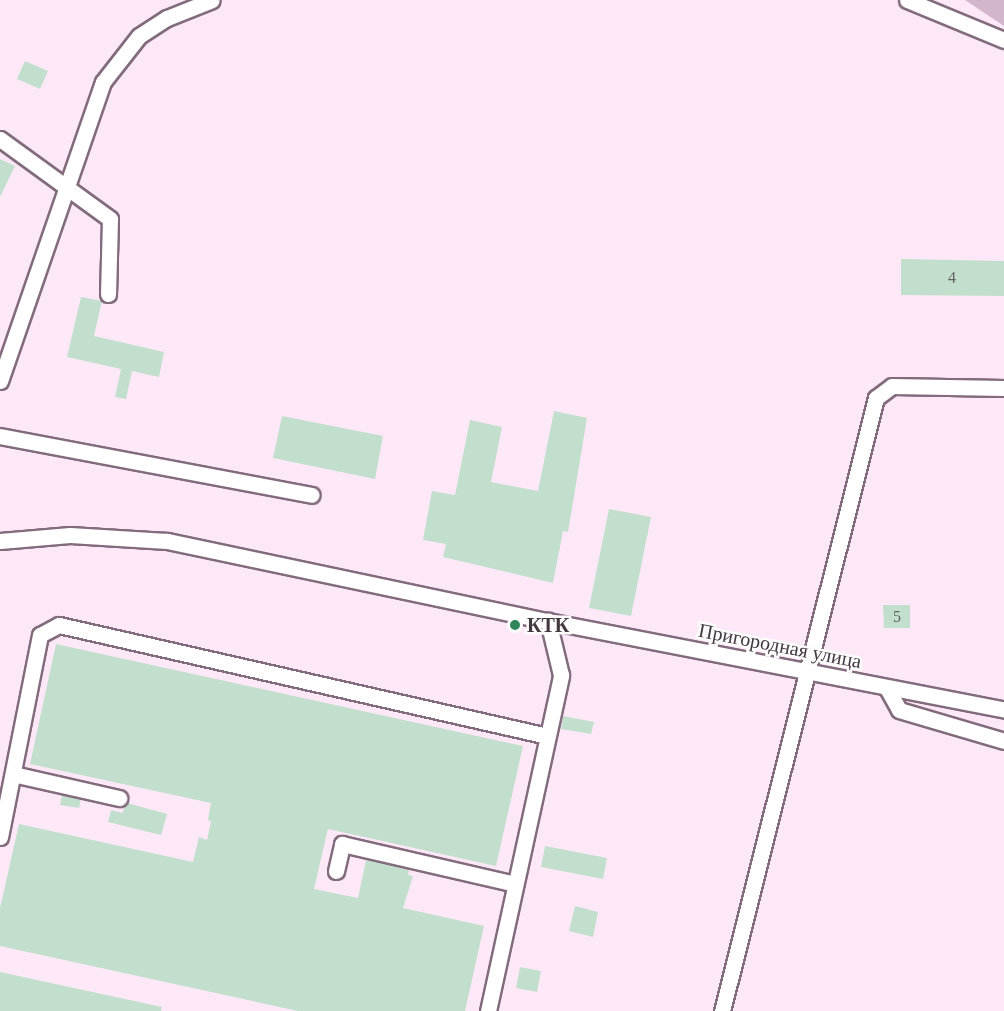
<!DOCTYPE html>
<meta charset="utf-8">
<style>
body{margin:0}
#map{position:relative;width:1004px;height:1011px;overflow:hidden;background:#fde8f8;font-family:"Times New Roman",serif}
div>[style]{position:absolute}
.green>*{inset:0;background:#d3b6cc}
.building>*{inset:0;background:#c2dfcd}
.roads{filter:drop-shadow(2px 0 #826b7d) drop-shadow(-2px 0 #826b7d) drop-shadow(0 2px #826b7d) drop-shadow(0 -2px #826b7d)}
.minor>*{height:15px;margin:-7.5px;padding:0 7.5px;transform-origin:7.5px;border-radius:7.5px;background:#fff}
.dots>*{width:16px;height:16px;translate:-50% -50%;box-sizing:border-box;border:3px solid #fcfcfc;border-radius:50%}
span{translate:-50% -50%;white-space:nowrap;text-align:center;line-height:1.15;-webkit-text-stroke:5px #fcfcfc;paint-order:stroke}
.number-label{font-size:16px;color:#636263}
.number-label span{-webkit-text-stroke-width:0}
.poi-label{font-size:20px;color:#433840;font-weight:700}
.left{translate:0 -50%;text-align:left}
.street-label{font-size:20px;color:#433840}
</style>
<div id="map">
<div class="green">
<div style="clip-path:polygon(965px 0,1004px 0,1004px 26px)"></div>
</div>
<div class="building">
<div style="clip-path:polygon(25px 61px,48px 71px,40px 89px,17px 79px)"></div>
<div style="clip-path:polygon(0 159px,15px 166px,0 197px)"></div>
<div style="clip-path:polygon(901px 259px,1004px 261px,1004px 296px,901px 295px)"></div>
<div style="clip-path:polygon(81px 297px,102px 301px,94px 336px,164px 352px,159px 377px,132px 371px,126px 399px,115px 397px,121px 369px,67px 357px)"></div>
<div style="clip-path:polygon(554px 411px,587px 418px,568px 532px,563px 531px,553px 583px,443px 557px,446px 544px,423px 540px,432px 491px,455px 495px,470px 420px,502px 427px,491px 482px,538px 491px)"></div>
<div style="clip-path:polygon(282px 416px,383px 436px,375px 479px,273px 458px)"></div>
<div style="clip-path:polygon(609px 509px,651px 517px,631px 616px,589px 608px)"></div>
<div style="clip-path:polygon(883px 605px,910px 605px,910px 628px,884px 628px)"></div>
<div style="clip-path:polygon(56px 644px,523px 746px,496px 866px,328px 829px,314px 889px,358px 898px,366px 860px,395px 866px,409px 870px,408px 875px,413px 876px,403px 908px,484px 926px,465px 1011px,298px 1011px,0 946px,0 908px,19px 824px,193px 862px,199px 837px,207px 840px,211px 821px,208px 820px,211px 803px,30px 764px)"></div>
<div style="clip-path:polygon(563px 716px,594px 722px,591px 734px,561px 729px)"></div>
<div style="clip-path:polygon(62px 795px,81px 799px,79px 808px,60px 805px)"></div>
<div style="clip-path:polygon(127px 803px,167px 814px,161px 835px,108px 822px,111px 810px,122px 813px)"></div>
<div style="clip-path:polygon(545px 846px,607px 858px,603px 879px,541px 867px)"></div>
<div style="clip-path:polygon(575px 906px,598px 912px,593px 937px,569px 931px)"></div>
<div style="clip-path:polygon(520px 967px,541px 971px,537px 992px,516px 988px)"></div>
<div style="clip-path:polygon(0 972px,162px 1007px,161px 1011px,0 1011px)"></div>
</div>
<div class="roads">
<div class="minor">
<div style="left:907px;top:0;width:105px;rotate:22.4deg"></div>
<div style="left:0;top:139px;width:136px;rotate:36deg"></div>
<div style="left:110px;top:219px;width:75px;rotate:91.5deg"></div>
<div style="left:0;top:381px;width:316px;rotate:-71deg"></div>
<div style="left:103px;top:82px;width:58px;rotate:-52deg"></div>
<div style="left:139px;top:36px;width:33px;rotate:-33deg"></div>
<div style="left:167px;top:18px;width:48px;rotate:-21.8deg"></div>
<div style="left:0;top:436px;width:317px;rotate:10.7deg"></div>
<div style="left:0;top:541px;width:70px;rotate:-4.9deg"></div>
<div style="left:70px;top:535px;width:97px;rotate:3.5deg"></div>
<div style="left:167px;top:541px;width:389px;rotate:11.9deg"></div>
<div style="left:548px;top:621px;width:465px;rotate:11deg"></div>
<div style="left:887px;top:688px;width:25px;rotate:61deg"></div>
<div style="left:899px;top:710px;width:109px;rotate:16.4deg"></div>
<div style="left:13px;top:774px;width:109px;rotate:12.8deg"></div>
<div style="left:0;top:837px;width:206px;rotate:-78.8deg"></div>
<div style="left:40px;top:635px;width:21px;rotate:-28deg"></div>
<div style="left:59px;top:625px;width:499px;rotate:12.8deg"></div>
<div style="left:336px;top:871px;width:28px;rotate:-77deg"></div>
<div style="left:342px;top:844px;width:178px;rotate:13deg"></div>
<div style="left:488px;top:1011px;width:344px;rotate:-77.7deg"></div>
<div style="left:561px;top:675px;width:56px;rotate:-103.5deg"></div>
<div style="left:722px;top:1011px;width:632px;rotate:-75.9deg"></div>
<div style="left:876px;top:398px;width:20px;rotate:-37deg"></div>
<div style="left:892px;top:386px;width:112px;rotate:1deg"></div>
</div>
</div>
<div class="dots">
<div style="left:515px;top:625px;background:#2f865a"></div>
</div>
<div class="number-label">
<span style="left:952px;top:278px">4</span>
<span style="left:897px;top:617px">5</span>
</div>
<div class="poi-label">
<span class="left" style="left:527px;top:625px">КТК</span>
</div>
<div class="street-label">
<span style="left:780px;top:646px;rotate:11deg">Пригородная улица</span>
</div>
</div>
